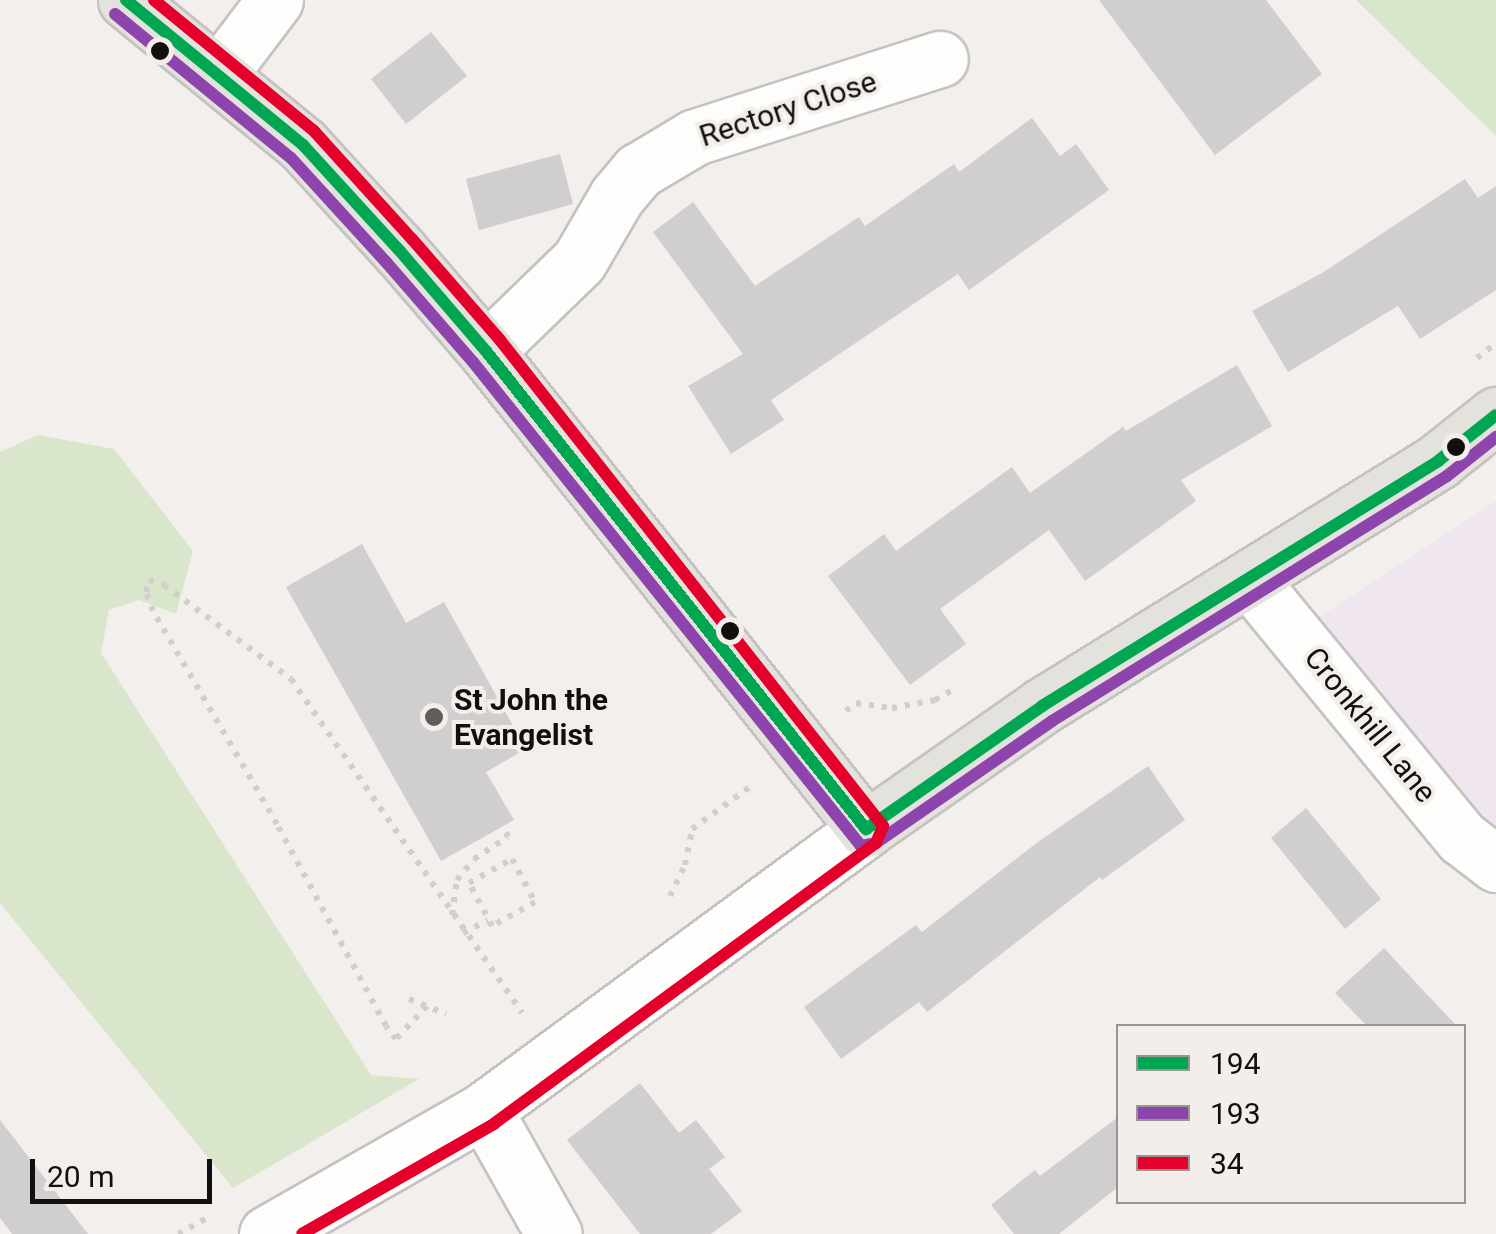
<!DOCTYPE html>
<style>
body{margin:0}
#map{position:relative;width:1496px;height:1234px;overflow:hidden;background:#f2efec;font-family:Roboto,sans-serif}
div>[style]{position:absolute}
.education>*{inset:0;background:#f0e6ef}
.green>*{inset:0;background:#dae6cb}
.building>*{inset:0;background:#d0cece}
.path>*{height:6px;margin-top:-3px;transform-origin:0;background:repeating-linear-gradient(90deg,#d0cfce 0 5px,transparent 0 13px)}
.roads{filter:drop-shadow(2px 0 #c5c2c1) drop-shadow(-2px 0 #c5c2c1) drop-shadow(0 2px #c5c2c1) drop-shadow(0 -2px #c5c2c1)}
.minor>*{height:55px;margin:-27.5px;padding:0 27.5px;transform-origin:27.5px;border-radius:27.5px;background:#fdfdfc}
.major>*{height:55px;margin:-27.5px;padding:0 27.5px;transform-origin:27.5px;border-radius:27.5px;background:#e4e2dd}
.bus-1>*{height:12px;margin:-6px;padding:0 6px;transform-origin:6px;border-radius:6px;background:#00a651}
.bus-2>*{height:12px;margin:-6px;padding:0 6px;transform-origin:6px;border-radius:6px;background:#8e44ad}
.bus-3>*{height:12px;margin:-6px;padding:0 6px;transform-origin:6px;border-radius:6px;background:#e4002b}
.dots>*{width:28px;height:28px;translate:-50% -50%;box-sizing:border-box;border:5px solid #f4eeea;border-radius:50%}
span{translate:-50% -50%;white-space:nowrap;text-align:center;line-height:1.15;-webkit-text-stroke:8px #f4eeea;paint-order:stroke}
.street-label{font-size:30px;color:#12100e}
.poi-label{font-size:30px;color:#12100e;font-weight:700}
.left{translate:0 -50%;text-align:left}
.legend{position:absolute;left:1116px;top:1024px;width:350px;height:180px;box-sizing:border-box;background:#f4eeea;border:2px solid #9a9592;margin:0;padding:12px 18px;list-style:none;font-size:30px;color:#12100e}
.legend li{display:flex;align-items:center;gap:20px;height:50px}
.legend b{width:50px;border:2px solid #9a9592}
.scale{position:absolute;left:30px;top:1159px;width:182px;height:45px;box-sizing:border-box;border:5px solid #12100e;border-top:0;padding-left:12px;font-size:30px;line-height:35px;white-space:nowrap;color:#12100e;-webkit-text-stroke:8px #f4eeea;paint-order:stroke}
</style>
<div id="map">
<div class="education">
<div style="clip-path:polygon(1496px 501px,1496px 835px,1313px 621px)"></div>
</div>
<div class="green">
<div style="clip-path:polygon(1356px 0,1496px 0,1496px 136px)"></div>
<div style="clip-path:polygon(38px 435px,114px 449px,193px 551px,176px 614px,139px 600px,109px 610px,101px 653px,371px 1075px,419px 1079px,233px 1188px,0 903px,0 452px)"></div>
</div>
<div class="building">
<div style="clip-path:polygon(1099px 0,1266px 0,1322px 74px,1215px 155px)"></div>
<div style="clip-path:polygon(431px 32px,467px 76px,406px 124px,371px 79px)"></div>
<div style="clip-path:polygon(1032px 118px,1060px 156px,1076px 144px,1109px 190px,969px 290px,958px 274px,771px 400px,784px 420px,731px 454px,688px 386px,743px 354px,653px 232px,693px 202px,755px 286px,859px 217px,865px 226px,954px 164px,959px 172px)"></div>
<div style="clip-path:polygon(560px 154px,573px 204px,479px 230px,466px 179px)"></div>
<div style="clip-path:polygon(1465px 179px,1478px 198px,1496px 186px,1496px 290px,1420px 339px,1398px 306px,1288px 372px,1252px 311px,1322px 273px)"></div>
<div style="clip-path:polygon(1237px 365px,1272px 426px,1181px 480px,1196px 501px,1085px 581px,1049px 530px,940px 609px,966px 644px,910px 685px,828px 576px,884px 534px,896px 551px,1012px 467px,1030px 493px,1123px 427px,1126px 431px)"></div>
<div style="clip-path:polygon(362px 544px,406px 623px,444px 602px,526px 749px,486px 772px,514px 820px,441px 861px,286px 587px)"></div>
<div style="clip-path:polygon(1148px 766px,1185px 820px,1102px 880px,1100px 877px,927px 1012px,919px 1002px,841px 1059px,804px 1007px,916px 925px,922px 932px,1038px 842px)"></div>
<div style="clip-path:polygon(1306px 808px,1381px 899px,1345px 929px,1271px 838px)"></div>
<div style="clip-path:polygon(1384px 948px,1419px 986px,1457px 1026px,1367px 1026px,1335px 993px)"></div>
<div style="clip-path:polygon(640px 1083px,679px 1133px,696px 1120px,725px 1157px,709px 1169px,742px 1211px,711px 1234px,640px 1234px,567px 1140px)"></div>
<div style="clip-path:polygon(1118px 1117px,1118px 1187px,1059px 1234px,1014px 1234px,991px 1205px,1035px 1170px,1040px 1176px)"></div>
<div style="clip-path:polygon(0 1120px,88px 1234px,12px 1234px,0 1218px)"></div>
</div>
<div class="path">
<div style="left:1477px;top:358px;width:24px;rotate:-38deg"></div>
<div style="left:846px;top:711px;width:13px;rotate:-39deg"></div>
<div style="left:856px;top:703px;width:36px;rotate:8deg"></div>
<div style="left:892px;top:708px;width:44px;rotate:-10.5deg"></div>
<div style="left:935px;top:700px;width:24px;rotate:-30deg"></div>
<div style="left:512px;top:859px;width:49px;rotate:61.9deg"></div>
<div style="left:535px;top:902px;width:49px;rotate:150.8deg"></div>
<div style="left:492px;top:926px;width:49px;rotate:-118.1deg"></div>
<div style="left:469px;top:883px;width:49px;rotate:-29.2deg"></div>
<div style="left:670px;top:896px;width:34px;rotate:-64deg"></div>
<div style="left:685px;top:865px;width:37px;rotate:-79deg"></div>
<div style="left:692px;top:829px;width:77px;rotate:-36deg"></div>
<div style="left:452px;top:915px;width:35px;rotate:-82deg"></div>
<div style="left:457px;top:880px;width:27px;rotate:-51deg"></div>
<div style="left:474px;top:859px;width:40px;rotate:-32.9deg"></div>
<div style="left:508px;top:837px;width:12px;rotate:-114deg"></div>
<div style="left:463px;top:933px;width:28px;rotate:-27deg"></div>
<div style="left:409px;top:999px;width:40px;rotate:22deg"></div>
<div style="left:427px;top:1006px;width:45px;rotate:133.2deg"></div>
<div style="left:396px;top:1039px;width:16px;rotate:-128deg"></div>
<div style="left:386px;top:1026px;width:230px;rotate:-118.4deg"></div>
<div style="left:277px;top:824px;width:246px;rotate:-120.2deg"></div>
<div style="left:153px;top:611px;width:20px;rotate:-110deg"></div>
<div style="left:146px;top:592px;width:12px;rotate:-76deg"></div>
<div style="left:149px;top:580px;width:16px;rotate:18deg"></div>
<div style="left:164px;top:585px;width:158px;rotate:36.5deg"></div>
<div style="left:291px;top:679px;width:406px;rotate:55.3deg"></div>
<div style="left:178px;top:1234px;width:39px;rotate:-29deg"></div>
</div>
<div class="roads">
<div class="minor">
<div style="left:219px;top:74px;width:93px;rotate:-52.9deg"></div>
<div style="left:486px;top:351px;width:129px;rotate:-44.1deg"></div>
<div style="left:579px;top:261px;width:75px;rotate:-59.7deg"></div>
<div style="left:617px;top:196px;width:33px;rotate:-50deg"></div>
<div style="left:638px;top:171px;width:66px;rotate:-30.8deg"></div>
<div style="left:695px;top:137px;width:257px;rotate:-17.7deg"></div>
<div style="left:1249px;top:579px;width:335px;rotate:50.6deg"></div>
<div style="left:1462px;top:838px;width:43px;rotate:37.4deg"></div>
<div style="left:484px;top:1110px;width:142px;rotate:60.6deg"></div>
<div style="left:267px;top:1234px;width:250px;rotate:-29.7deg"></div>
<div style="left:484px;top:1110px;width:474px;rotate:-36.3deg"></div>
</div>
<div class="major">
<div style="left:126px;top:0;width:229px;rotate:39.3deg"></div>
<div style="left:303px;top:145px;width:142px;rotate:47.6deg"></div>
<div style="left:399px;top:250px;width:133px;rotate:49.3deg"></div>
<div style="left:486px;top:351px;width:611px;rotate:51.52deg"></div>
<div style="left:866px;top:829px;width:215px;rotate:-34.9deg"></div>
<div style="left:1042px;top:706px;width:466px;rotate:-31.7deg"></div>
<div style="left:1438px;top:461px;width:74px;rotate:-38.4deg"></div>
</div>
</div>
<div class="bus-1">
<div style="left:126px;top:0;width:229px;rotate:39.3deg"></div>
<div style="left:303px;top:145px;width:142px;rotate:47.6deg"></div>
<div style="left:399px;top:250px;width:133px;rotate:49.3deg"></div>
<div style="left:486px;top:351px;width:611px;rotate:51.52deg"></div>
<div style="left:866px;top:829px;width:215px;rotate:-34.9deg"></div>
<div style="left:1042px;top:706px;width:466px;rotate:-31.7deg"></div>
<div style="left:1438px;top:461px;width:74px;rotate:-38.4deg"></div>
</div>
<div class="bus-2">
<div style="left:115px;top:14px;width:227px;rotate:39.3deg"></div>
<div style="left:291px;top:158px;width:141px;rotate:47.6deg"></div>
<div style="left:386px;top:262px;width:133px;rotate:49deg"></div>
<div style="left:473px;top:362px;width:620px;rotate:51.28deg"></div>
<div style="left:861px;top:846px;width:15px;rotate:-11deg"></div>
<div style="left:876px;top:843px;width:214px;rotate:-34.7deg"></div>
<div style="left:1052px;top:721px;width:465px;rotate:-31.8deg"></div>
<div style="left:1447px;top:476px;width:63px;rotate:-38.5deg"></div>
</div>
<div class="bus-3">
<div style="left:154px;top:0;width:207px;rotate:39.3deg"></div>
<div style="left:314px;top:131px;width:146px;rotate:47.8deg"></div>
<div style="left:412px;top:239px;width:134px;rotate:48.9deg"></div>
<div style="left:500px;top:340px;width:619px;rotate:51.76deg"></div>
<div style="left:883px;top:826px;width:18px;rotate:112deg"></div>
<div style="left:876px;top:843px;width:474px;rotate:143.7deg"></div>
<div style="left:494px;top:1124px;width:221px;rotate:150.2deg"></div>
</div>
<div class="dots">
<div style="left:160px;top:51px;background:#12100e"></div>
<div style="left:1456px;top:447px;background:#12100e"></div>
<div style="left:730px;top:631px;background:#12100e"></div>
<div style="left:434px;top:717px;background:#605e5c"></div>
</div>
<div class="street-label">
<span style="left:788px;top:109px;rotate:-18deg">Rectory Close</span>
<span style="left:1370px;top:725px;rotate:51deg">Cronkhill Lane</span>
</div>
<div class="poi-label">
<span class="left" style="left:454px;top:717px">St John the<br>Evangelist</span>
</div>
<ul class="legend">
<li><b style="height:12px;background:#00a651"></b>194</li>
<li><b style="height:12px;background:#8e44ad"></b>193</li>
<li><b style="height:12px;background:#e4002b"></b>34</li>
</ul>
<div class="scale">20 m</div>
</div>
